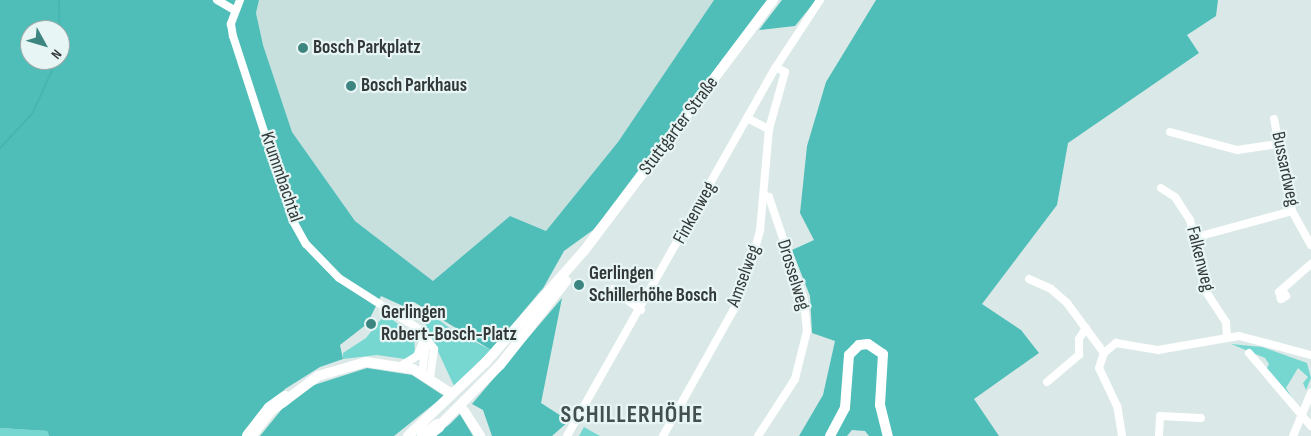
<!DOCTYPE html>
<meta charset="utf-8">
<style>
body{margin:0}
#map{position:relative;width:1311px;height:436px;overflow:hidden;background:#dae9e7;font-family:"Sofia Sans Condensed",sans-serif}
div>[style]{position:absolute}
.built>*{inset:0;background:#c7e0de}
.green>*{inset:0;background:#76d7d1}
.forest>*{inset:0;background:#4fbeb8}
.stream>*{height:2px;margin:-1px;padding:0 1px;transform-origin:1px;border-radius:1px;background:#45b6b0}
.street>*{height:8px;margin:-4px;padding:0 4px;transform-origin:4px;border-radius:4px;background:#fff}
.secondary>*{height:10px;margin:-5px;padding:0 5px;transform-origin:5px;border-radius:5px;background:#fff}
.highway>*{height:14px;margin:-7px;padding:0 7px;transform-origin:7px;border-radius:7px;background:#fff}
.dots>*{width:14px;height:14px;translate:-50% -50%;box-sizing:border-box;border:2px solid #e7f6f5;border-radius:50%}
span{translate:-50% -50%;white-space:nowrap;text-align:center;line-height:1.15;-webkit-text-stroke:4.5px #e7f6f5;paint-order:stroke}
.poi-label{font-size:19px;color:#333938;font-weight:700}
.left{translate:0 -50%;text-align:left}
.street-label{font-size:19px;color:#333938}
.district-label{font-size:24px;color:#44504f;font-weight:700;letter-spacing:1px}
.north{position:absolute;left:20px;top:20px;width:50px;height:50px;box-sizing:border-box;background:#e7f6f5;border:1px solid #9faaa9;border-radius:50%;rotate:129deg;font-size:14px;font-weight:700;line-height:20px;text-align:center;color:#333938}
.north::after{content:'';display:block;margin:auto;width:18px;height:22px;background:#3d8581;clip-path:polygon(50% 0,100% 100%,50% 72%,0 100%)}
</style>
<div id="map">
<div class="built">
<div style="clip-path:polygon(259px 0,714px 0,618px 142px,546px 231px,510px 216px,433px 281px,355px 221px,292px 132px,263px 45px,256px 13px)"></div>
</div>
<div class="green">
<div style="clip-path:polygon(424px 308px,452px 330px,491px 350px,454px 386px,424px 321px)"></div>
<div style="clip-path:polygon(385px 314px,414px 336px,415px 353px,405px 359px,377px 355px,343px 359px,343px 353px,366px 338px)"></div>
<div style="clip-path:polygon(1231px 344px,1262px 347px,1307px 363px,1311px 378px,1306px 390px,1303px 383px,1308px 377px,1298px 368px,1286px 388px,1294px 401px,1266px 370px,1269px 364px,1265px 358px)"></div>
<div style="clip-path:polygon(584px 427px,600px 436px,579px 436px)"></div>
<div style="clip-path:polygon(0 428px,47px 431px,49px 436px,0 436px)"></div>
</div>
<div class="forest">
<div style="clip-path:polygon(evenodd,0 0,259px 0,256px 13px,263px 45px,292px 132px,355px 221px,433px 281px,510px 216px,546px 231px,618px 142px,714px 0,768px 0,623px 194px,593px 230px,564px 251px,541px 292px,543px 288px,491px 350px,414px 302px,403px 306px,381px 296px,367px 324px,340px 345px,343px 359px,320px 367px,285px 389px,245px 436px,49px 436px,47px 431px,0 428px,0 0,30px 30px,60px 30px,60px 60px,30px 60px,30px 30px)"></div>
<div style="clip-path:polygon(782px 0,816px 0,795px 26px,759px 30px)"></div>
<div style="clip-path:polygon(876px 0,1218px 0,1216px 16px,1187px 35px,1199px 53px,1068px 143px,1057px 205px,982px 304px,1021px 330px,1039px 353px,974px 399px,999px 436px,869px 436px,865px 431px,852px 430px,847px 436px,799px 436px,823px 395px,835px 341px,812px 333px,810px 296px,792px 250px,814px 240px,800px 213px,807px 146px,826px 82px)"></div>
<div style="clip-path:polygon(562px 298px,541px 403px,569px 421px,552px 436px,492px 436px,483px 410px,472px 404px)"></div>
<div style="clip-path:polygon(367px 368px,412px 375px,444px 396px,394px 436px,260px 436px,282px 409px,311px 386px)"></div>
<div style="clip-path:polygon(460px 414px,473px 436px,435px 436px,450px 424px)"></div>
</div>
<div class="stream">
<div style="left:59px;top:0;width:50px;rotate:88.9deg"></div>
<div style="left:0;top:148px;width:47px;rotate:-46.7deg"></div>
<div style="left:32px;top:114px;width:60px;rotate:-65.2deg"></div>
</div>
<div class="street">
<div style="left:217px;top:0;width:20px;rotate:30deg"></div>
<div style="left:240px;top:0;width:26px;rotate:111deg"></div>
<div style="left:231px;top:24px;width:12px;rotate:81deg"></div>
<div style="left:233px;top:36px;width:194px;rotate:72deg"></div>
<div style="left:293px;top:221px;width:26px;rotate:61deg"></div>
<div style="left:306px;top:244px;width:47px;rotate:45.9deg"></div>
<div style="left:339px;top:278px;width:95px;rotate:32.5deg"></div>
<div style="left:419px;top:329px;width:25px;rotate:53deg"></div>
<div style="left:434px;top:349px;width:28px;rotate:98deg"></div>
<div style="left:747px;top:118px;width:25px;rotate:27deg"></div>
<div style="left:1274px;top:119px;width:94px;rotate:78.9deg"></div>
<div style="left:1292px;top:211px;width:39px;rotate:61deg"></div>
<div style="left:1170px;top:132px;width:69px;rotate:15deg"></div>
<div style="left:1237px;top:150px;width:41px;rotate:-8.3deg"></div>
<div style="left:1161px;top:188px;width:17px;rotate:33deg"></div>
<div style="left:1175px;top:197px;width:27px;rotate:57deg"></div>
<div style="left:1190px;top:220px;width:72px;rotate:77.9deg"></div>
<div style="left:1205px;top:290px;width:38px;rotate:57deg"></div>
<div style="left:1226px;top:322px;width:15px;rotate:86deg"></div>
<div style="left:1197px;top:237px;width:98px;rotate:-15.3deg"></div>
<div style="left:1029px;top:279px;width:24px;rotate:24deg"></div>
<div style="left:1051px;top:289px;width:21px;rotate:41deg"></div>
<div style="left:1067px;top:303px;width:62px;rotate:53.5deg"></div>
<div style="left:613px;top:289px;width:35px;rotate:37deg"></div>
<div style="left:1283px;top:291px;width:6px;rotate:59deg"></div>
<div style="left:1286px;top:296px;width:6px;rotate:149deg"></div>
<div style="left:1281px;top:299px;width:7px;rotate:-106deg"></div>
<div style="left:1279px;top:292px;width:43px;rotate:-41.2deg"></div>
<div style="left:1249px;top:353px;width:96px;rotate:49.7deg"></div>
<div style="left:401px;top:366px;width:19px;rotate:-32deg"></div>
<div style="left:417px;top:356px;width:20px;rotate:-66deg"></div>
<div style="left:422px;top:373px;width:30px;rotate:-82deg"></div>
<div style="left:1047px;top:382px;width:42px;rotate:-40.2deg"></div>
<div style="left:1079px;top:355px;width:16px;rotate:-90deg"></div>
<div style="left:1079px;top:339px;width:13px;rotate:-58deg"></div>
<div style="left:567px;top:436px;width:424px;rotate:-60.5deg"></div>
<div style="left:776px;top:67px;width:80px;rotate:-56.7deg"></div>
<div style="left:663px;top:436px;width:145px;rotate:-60.8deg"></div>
<div style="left:734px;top:309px;width:48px;rotate:-69.3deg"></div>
<div style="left:751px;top:264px;width:34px;rotate:-75deg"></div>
<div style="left:760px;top:231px;width:102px;rotate:-85deg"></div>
<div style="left:769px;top:129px;width:59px;rotate:-74.3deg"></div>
<div style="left:785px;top:72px;width:10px;rotate:-151deg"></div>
<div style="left:758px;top:436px;width:68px;rotate:-57deg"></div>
<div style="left:795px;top:379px;width:49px;rotate:-76deg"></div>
<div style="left:807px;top:331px;width:31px;rotate:-96deg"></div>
<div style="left:804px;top:300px;width:109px;rotate:-108.8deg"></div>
<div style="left:769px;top:197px;width:5px;rotate:-169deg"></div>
<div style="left:1122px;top:436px;width:30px;rotate:-99deg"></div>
<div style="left:1117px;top:406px;width:42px;rotate:-115.3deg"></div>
<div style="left:1099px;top:368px;width:16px;rotate:-72deg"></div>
<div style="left:1104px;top:353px;width:16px;rotate:-40deg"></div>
<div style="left:1116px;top:343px;width:43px;rotate:9.5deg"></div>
<div style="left:1158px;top:350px;width:82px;rotate:-9.8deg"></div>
<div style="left:1239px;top:336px;width:74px;rotate:14.8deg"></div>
<div style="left:1159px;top:436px;width:20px;rotate:-87deg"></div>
<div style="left:1160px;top:416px;width:41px;rotate:2.8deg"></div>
<div style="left:1293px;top:436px;width:47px;rotate:-67.3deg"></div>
</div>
<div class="secondary">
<div style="left:282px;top:403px;width:45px;rotate:-36.9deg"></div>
<div style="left:318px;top:376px;width:50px;rotate:-16.3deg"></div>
<div style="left:366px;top:362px;width:48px;rotate:8.5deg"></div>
<div style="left:413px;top:369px;width:43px;rotate:32.6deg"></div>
<div style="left:464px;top:411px;width:30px;rotate:57deg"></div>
<div style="left:433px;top:432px;width:95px;rotate:-45deg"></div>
<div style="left:500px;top:365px;width:107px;rotate:-51.8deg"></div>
<div style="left:408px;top:436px;width:108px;rotate:-43.5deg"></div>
<div style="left:486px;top:362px;width:148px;rotate:-48.6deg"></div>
<div style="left:584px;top:251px;width:314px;rotate:-53deg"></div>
<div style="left:830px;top:436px;width:32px;rotate:-62deg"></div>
<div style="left:845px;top:408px;width:53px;rotate:-85.7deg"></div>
<div style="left:849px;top:355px;width:14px;rotate:-45deg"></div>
<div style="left:859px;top:345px;width:9px;rotate:-6deg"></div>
<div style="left:868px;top:344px;width:18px;rotate:34deg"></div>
<div style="left:883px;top:354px;width:51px;rotate:93.4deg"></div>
<div style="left:880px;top:405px;width:32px;rotate:76deg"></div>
</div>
<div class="highway">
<div style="left:249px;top:436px;width:34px;rotate:-52deg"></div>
<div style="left:270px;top:409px;width:19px;rotate:-36deg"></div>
<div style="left:424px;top:436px;width:17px;rotate:-36deg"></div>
</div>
<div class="dots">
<div style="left:303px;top:48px;background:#3d8581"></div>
<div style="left:351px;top:86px;background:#3d8581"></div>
<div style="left:579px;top:285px;background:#3d8581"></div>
<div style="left:371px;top:324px;background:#3d8581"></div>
</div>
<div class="poi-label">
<span class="left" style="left:313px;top:48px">Bosch Parkplatz</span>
<span class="left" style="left:361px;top:86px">Bosch Parkhaus</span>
<span class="left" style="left:589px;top:285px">Gerlingen<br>Schillerhöhe Bosch</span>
<span class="left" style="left:381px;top:324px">Gerlingen<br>Robert-Bosch-Platz</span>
</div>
<div class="street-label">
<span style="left:679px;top:126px;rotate:-53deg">Stuttgarter Straße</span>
<span style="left:1285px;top:169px;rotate:78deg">Bussardweg</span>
<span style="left:281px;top:177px;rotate:71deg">Krummbachtal</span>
<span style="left:695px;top:213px;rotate:-61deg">Finkenweg</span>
<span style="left:1200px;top:259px;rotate:76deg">Falkenweg</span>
<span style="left:793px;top:275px;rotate:73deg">Drosselweg</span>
<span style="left:744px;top:276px;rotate:-70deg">Amselweg</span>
</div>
<div class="district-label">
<span style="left:632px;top:415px">SCHILLERHÖHE</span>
</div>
<div class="north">N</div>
</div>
